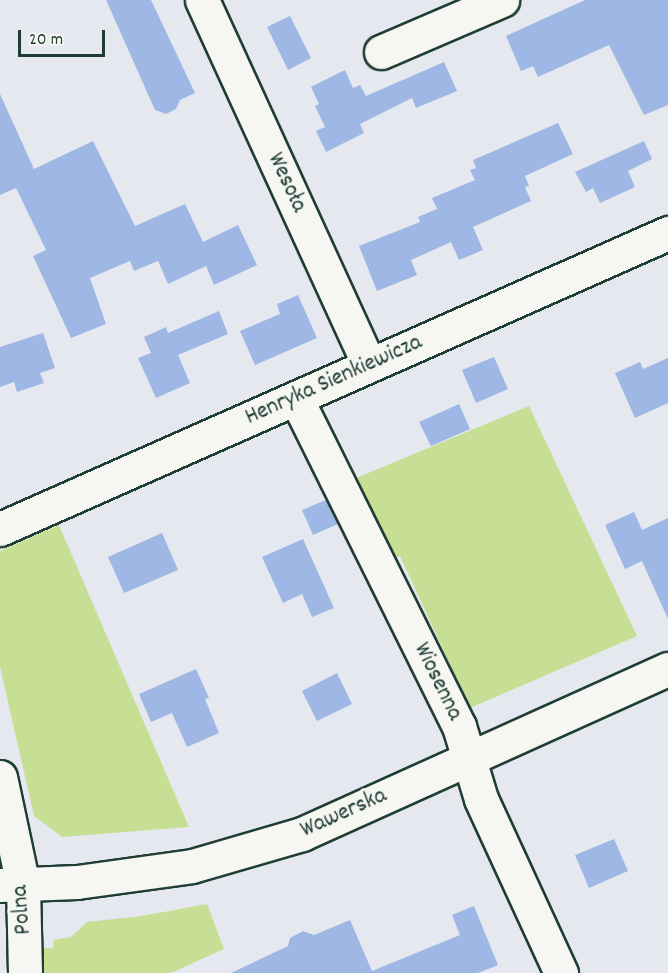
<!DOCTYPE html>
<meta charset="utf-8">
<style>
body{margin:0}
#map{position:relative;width:668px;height:973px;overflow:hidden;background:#e5e9ef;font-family:Dekko,sans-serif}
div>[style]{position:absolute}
.green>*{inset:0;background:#c7df95}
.building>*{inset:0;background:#9fb7e4}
.roads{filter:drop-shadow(2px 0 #1f3d34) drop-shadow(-2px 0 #1f3d34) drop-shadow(0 2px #1f3d34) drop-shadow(0 -2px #1f3d34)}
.minor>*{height:33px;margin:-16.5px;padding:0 16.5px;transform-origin:16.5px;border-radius:16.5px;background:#f6f6f2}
span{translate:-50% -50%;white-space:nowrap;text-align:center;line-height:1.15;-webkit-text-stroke:6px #f6f6f2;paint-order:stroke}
.street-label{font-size:24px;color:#1f3d34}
.scale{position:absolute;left:18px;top:30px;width:87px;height:27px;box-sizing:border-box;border:3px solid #1f3d34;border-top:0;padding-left:8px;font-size:18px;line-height:21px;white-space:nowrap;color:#1f3d34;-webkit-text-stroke:4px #f6f6f2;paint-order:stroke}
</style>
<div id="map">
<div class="green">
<div style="clip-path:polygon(529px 406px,637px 636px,470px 708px,400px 556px,388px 560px,349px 481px)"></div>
<div style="clip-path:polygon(59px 525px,189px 827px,62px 837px,34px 816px,0 667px,0 551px)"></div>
<div style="clip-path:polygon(207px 904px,224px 949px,171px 973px,39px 973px,39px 948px,53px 948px,54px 940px,71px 937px,87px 922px,142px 916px)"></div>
</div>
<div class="building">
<div style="clip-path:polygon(106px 0,151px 0,195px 93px,180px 100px,176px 109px,166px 114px,155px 110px)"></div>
<div style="clip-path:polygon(585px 0,668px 0,668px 105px,644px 115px,609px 45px,538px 77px,533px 66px,521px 71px,506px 36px)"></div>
<div style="clip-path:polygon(290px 16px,311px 58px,288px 70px,267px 27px)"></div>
<div style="clip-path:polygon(444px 62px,457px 91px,416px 108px,412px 98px,360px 124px,364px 133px,326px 152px,316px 131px,325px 127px,315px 106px,319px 104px,311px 87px,345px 70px,353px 88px,360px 85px,366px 96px)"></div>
<div style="clip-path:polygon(0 94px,34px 169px,93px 141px,135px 226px,185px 204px,203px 242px,238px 225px,257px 265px,214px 285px,206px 266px,168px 284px,158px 261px,134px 271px,130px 261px,90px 278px,106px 324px,71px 338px,33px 256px,46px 250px,16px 188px,0 195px)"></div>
<div style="clip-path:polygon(558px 123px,573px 154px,525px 176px,529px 186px,525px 187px,531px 201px,473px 227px,483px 250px,459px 260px,451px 242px,411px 260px,417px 275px,377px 291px,359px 246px,420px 222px,418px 217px,437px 209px,432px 198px,475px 180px,470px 170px,476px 168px,473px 160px)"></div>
<div style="clip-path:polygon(644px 141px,652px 159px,628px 171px,635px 187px,600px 203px,593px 188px,586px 192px,575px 172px)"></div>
<div style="clip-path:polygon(298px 295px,317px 338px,255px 365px,240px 331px,280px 314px,277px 304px)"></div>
<div style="clip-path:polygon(219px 311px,228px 334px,178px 355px,190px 383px,156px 398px,138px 358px,151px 353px,144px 337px,166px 327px,168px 333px)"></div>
<div style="clip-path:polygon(43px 333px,55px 368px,40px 373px,44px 383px,17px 392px,14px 382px,0 387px,0 347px)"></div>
<div style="clip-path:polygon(494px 357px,508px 389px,476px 403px,462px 370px)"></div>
<div style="clip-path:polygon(668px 358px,668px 403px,635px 418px,615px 373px,640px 362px,643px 369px)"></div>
<div style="clip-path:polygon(459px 404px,470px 429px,431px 446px,419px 422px)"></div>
<div style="clip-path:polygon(326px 500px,338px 524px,313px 535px,302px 510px)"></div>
<div style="clip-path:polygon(634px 512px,642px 530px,668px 518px,668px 619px,642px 561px,625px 569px,605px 525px)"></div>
<div style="clip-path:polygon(162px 533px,178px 570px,124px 593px,108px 557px)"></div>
<div style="clip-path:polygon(303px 539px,334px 608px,312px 617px,302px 594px,283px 603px,262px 557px)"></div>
<div style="clip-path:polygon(196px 669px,209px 698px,205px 699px,219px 733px,187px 747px,172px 713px,151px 722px,139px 694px)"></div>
<div style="clip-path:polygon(337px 673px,352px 704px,317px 721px,302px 691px)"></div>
<div style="clip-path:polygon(614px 839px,628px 871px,589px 888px,575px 855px)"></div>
<div style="clip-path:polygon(474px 906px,498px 965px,478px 973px,231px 973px,288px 946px,290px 938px,303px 931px,314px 935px,350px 920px,372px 971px,460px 935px,452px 915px)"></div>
</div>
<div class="roads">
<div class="minor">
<div style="left:202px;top:0;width:401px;rotate:65.4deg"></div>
<div style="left:381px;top:52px;width:132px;rotate:-23.3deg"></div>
<div style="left:296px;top:398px;width:366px;rotate:63.6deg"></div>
<div style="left:459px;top:726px;width:76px;rotate:73.2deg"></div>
<div style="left:481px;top:799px;width:192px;rotate:65.3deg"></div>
<div style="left:0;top:529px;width:731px;rotate:-23.9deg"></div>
<div style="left:0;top:777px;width:110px;rotate:78deg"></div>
<div style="left:23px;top:885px;width:88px;rotate:88.7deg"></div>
<div style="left:0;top:885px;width:77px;rotate:-2.2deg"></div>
<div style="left:77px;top:882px;width:116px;rotate:-7.9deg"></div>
<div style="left:192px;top:866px;width:115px;rotate:-16.2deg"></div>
<div style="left:302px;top:834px;width:401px;rotate:-24.3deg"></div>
</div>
</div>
<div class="street-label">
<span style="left:286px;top:183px;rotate:65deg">Wesoła</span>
<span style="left:334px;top:381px;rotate:-24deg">Henryka Sienkiewicza</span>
<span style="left:437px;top:682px;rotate:64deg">Wiosenna</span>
<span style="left:344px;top:814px;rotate:-24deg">Wawerska</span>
<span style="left:23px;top:910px;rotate:-94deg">Polna</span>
</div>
<div class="scale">20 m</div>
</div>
